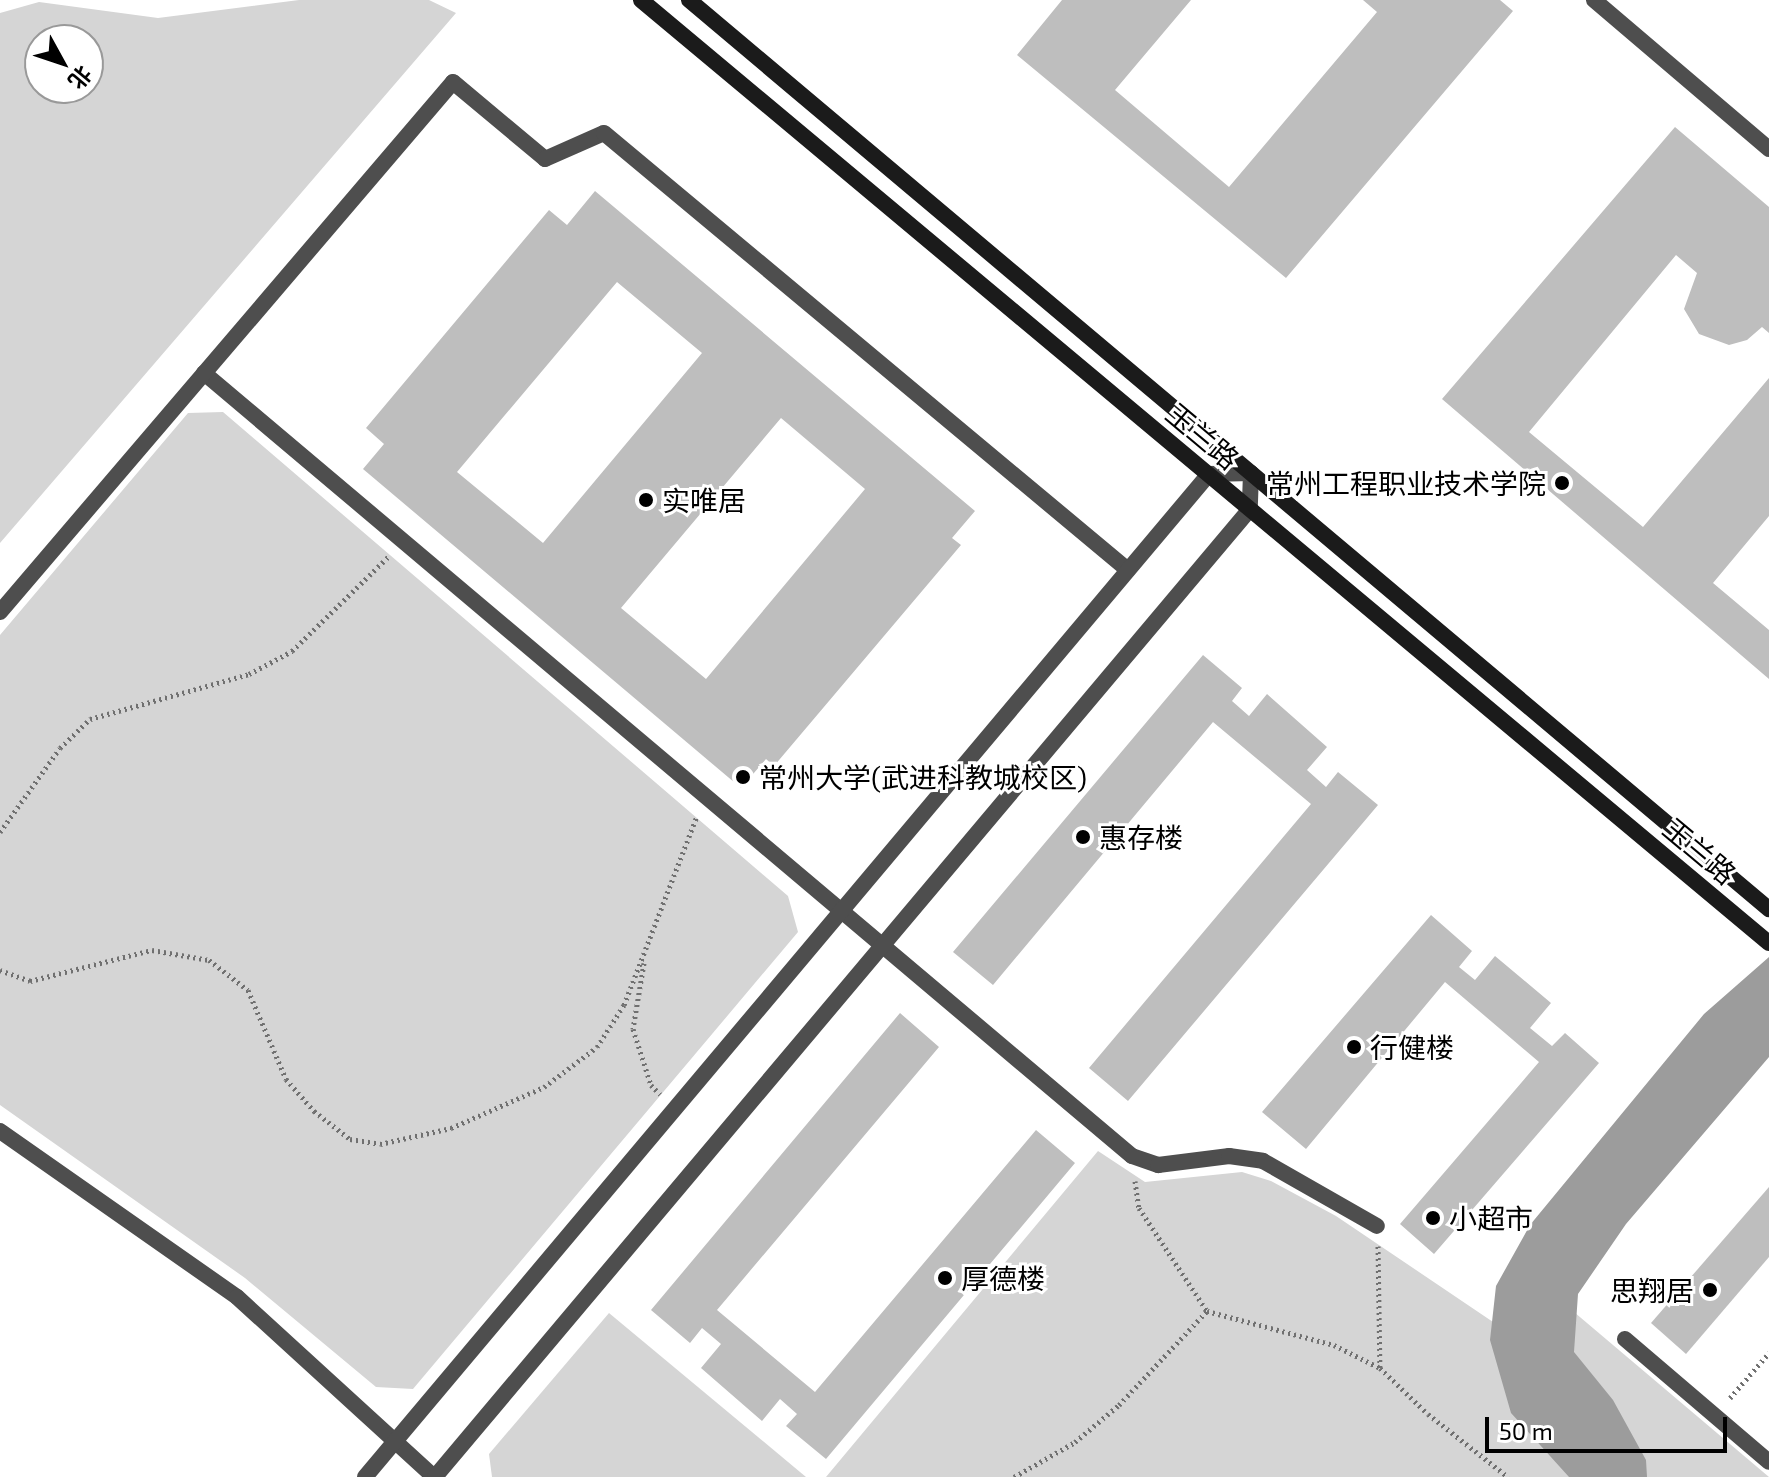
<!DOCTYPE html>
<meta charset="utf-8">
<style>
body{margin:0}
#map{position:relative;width:1769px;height:1477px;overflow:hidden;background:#fff;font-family:"Exo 2","Noto Sans SC",sans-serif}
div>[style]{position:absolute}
.green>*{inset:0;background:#d5d5d5}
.water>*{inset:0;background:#9c9c9c}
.building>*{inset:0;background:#bebebe}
.path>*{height:5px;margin-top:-2.5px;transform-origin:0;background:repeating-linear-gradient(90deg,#707070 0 2px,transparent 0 6px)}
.lane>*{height:16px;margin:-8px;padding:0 8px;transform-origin:8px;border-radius:8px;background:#4e4e4e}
.secondary>*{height:16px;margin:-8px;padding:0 8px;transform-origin:8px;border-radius:8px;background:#1b1b1b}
.dots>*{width:22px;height:22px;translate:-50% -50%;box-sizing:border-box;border:4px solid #fff;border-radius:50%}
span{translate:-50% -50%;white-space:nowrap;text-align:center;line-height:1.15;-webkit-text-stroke:6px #fff;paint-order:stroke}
.street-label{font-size:28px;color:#000}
.poi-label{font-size:28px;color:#000}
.right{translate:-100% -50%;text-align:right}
.left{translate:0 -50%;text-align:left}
.north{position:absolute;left:24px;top:24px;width:80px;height:80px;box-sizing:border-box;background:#fff;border:2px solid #999;border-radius:50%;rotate:130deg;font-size:22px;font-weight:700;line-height:32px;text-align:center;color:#000}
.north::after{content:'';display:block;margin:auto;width:28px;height:36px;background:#000;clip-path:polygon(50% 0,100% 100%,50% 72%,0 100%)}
.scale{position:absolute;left:1485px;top:1417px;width:242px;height:36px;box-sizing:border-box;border:4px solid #000;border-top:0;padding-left:10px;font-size:24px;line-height:28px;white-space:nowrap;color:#000;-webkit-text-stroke:6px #fff;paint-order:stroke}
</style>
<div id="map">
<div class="green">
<div style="clip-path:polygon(evenodd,299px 0,429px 0,456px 13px,0 543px,0 13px,39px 2px,158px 18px,299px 0,40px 40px,88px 40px,88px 88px,40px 88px,40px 40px)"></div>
<div style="clip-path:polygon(223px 412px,788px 896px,798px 932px,413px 1389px,376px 1387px,245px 1278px,0 1105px,0 635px,188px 413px)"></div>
<div style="clip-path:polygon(1098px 1151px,1145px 1182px,1242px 1172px,1271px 1181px,1336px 1216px,1539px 1353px,1574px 1312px,1769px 1477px,826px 1477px)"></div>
<div style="clip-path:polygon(609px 1313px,806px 1477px,492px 1477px,489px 1454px)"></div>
</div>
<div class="water">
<div style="clip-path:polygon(1769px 957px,1769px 1057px,1626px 1224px,1578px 1294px,1574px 1352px,1613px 1400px,1646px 1460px,1647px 1477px,1569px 1477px,1511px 1413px,1490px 1340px,1496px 1286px,1530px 1225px,1704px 1014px)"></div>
</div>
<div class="building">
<div style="clip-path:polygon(1062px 0,1191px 0,1115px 90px,1229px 187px,1377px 12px,1363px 0,1500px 0,1513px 11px,1286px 278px,1017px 55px)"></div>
<div style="clip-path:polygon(1675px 127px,1769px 207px,1769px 333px,1762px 327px,1747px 340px,1729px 345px,1699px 334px,1684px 309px,1697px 273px,1676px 255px,1529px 432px,1643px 527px,1769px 378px,1769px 516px,1713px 583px,1769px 630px,1769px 679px,1442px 399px)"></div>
<div style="clip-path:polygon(evenodd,595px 191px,975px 511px,952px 538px,961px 545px,774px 766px,766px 759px,741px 788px,363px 469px,384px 444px,366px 428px,549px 210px,567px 225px,595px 191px,617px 282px,702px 353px,543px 543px,457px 472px,617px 282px,595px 191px,781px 418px,865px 489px,706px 679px,621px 608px,781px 418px)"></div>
<div style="clip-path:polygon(1203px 655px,1242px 688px,1232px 701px,1249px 716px,1267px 694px,1327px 747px,1307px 770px,1326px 787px,1338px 772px,1378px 805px,1128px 1101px,1089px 1068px,1311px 804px,1213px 722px,993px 985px,953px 952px)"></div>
<div style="clip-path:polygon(1431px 915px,1472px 951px,1459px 967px,1475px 980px,1495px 956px,1551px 1003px,1530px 1028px,1552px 1046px,1565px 1033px,1599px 1063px,1434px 1254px,1400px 1224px,1539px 1062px,1445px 982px,1306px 1149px,1262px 1112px)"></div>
<div style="clip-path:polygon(900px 1013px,939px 1047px,717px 1310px,815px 1392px,1036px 1130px,1075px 1163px,826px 1459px,786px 1426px,797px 1414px,780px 1399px,762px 1421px,701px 1368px,721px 1344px,702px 1328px,690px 1343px,651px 1310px)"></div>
<div style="clip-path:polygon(1769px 1187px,1769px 1257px,1686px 1354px,1651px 1323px)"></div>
</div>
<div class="path">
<div style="left:0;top:832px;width:103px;rotate:-54.5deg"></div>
<div style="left:60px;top:748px;width:42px;rotate:-44deg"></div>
<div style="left:90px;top:719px;width:165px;rotate:-15.8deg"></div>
<div style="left:249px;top:674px;width:49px;rotate:-28.1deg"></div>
<div style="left:292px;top:651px;width:136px;rotate:-44.4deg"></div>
<div style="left:644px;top:963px;width:67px;rotate:99.5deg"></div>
<div style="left:633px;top:1029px;width:59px;rotate:72.2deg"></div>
<div style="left:651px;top:1085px;width:13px;rotate:45deg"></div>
<div style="left:0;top:970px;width:32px;rotate:20deg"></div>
<div style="left:30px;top:981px;width:126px;rotate:-14.3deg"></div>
<div style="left:152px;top:950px;width:58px;rotate:10deg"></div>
<div style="left:209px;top:960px;width:49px;rotate:37.6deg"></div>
<div style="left:248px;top:990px;width:97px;rotate:66.9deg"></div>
<div style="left:286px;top:1079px;width:43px;rotate:48.8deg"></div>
<div style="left:314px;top:1111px;width:46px;rotate:37.9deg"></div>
<div style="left:350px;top:1139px;width:30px;rotate:9deg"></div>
<div style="left:380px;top:1144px;width:73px;rotate:-12.7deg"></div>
<div style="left:451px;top:1128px;width:102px;rotate:-23.8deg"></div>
<div style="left:544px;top:1087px;width:66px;rotate:-37deg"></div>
<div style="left:597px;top:1047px;width:50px;rotate:-57.3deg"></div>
<div style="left:624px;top:1005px;width:203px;rotate:-68.9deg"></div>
<div style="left:1135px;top:1181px;width:27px;rotate:82deg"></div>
<div style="left:1139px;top:1208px;width:123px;rotate:56.6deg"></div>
<div style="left:1207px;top:1311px;width:131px;rotate:15deg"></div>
<div style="left:1334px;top:1345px;width:51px;rotate:26.6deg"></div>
<div style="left:1380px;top:1368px;width:66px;rotate:43.8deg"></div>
<div style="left:1428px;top:1414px;width:102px;rotate:38.2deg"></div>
<div style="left:1378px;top:1246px;width:122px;rotate:89.1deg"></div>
<div style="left:1730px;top:1398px;width:60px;rotate:-49.1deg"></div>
<div style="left:1014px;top:1477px;width:70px;rotate:-29.8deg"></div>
<div style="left:1075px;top:1442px;width:57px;rotate:-40.1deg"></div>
<div style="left:1119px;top:1405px;width:129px;rotate:-46.9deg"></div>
</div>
<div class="lane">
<div style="left:1594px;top:0;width:230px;rotate:40.4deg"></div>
<div style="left:204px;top:373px;width:1214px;rotate:40.16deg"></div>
<div style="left:1132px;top:1156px;width:28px;rotate:19deg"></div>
<div style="left:1158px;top:1165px;width:72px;rotate:-7.2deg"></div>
<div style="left:1229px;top:1156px;width:34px;rotate:8deg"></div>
<div style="left:1263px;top:1161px;width:131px;rotate:29.7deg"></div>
<div style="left:0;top:612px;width:697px;rotate:-49.48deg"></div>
<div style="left:453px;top:82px;width:120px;rotate:39.9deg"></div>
<div style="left:545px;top:159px;width:64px;rotate:-23.8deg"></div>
<div style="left:604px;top:133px;width:682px;rotate:39.83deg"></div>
<div style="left:0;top:1131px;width:289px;rotate:35deg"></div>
<div style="left:237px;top:1297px;width:267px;rotate:42.4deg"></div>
<div style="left:1625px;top:1339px;width:189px;rotate:40.5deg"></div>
<div style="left:365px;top:1477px;width:1311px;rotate:-49.92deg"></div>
<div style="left:1209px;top:474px;width:42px;rotate:-1.4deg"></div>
<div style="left:1251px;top:473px;width:36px;rotate:92deg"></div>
<div style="left:1250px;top:509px;width:1265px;rotate:130.1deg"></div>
</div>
<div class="secondary">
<div style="left:641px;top:0;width:1470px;rotate:39.9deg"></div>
<div style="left:689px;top:0;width:1412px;rotate:40.09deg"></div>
</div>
<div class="dots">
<div style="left:1562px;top:483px;background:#000"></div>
<div style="left:646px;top:500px;background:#000"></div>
<div style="left:743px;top:777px;background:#000"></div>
<div style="left:1083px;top:837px;background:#000"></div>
<div style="left:1354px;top:1047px;background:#000"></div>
<div style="left:1433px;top:1218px;background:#000"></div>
<div style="left:945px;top:1278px;background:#000"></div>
<div style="left:1710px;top:1290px;background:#000"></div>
</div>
<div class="street-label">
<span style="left:1203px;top:436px;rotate:40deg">玉兰路</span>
<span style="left:1700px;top:851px;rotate:40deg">玉兰路</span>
</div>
<div class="poi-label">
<span class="right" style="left:1546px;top:483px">常州工程职业技术学院</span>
<span class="left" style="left:662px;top:500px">实唯居</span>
<span class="left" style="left:759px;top:777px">常州大学(武进科教城校区)</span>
<span class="left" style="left:1099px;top:837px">惠存楼</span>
<span class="left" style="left:1370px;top:1047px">行健楼</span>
<span class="left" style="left:1449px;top:1218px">小超市</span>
<span class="left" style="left:961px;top:1278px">厚德楼</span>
<span class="right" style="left:1694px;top:1290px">思翔居</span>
</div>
<div class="north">北</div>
<div class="scale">50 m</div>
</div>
